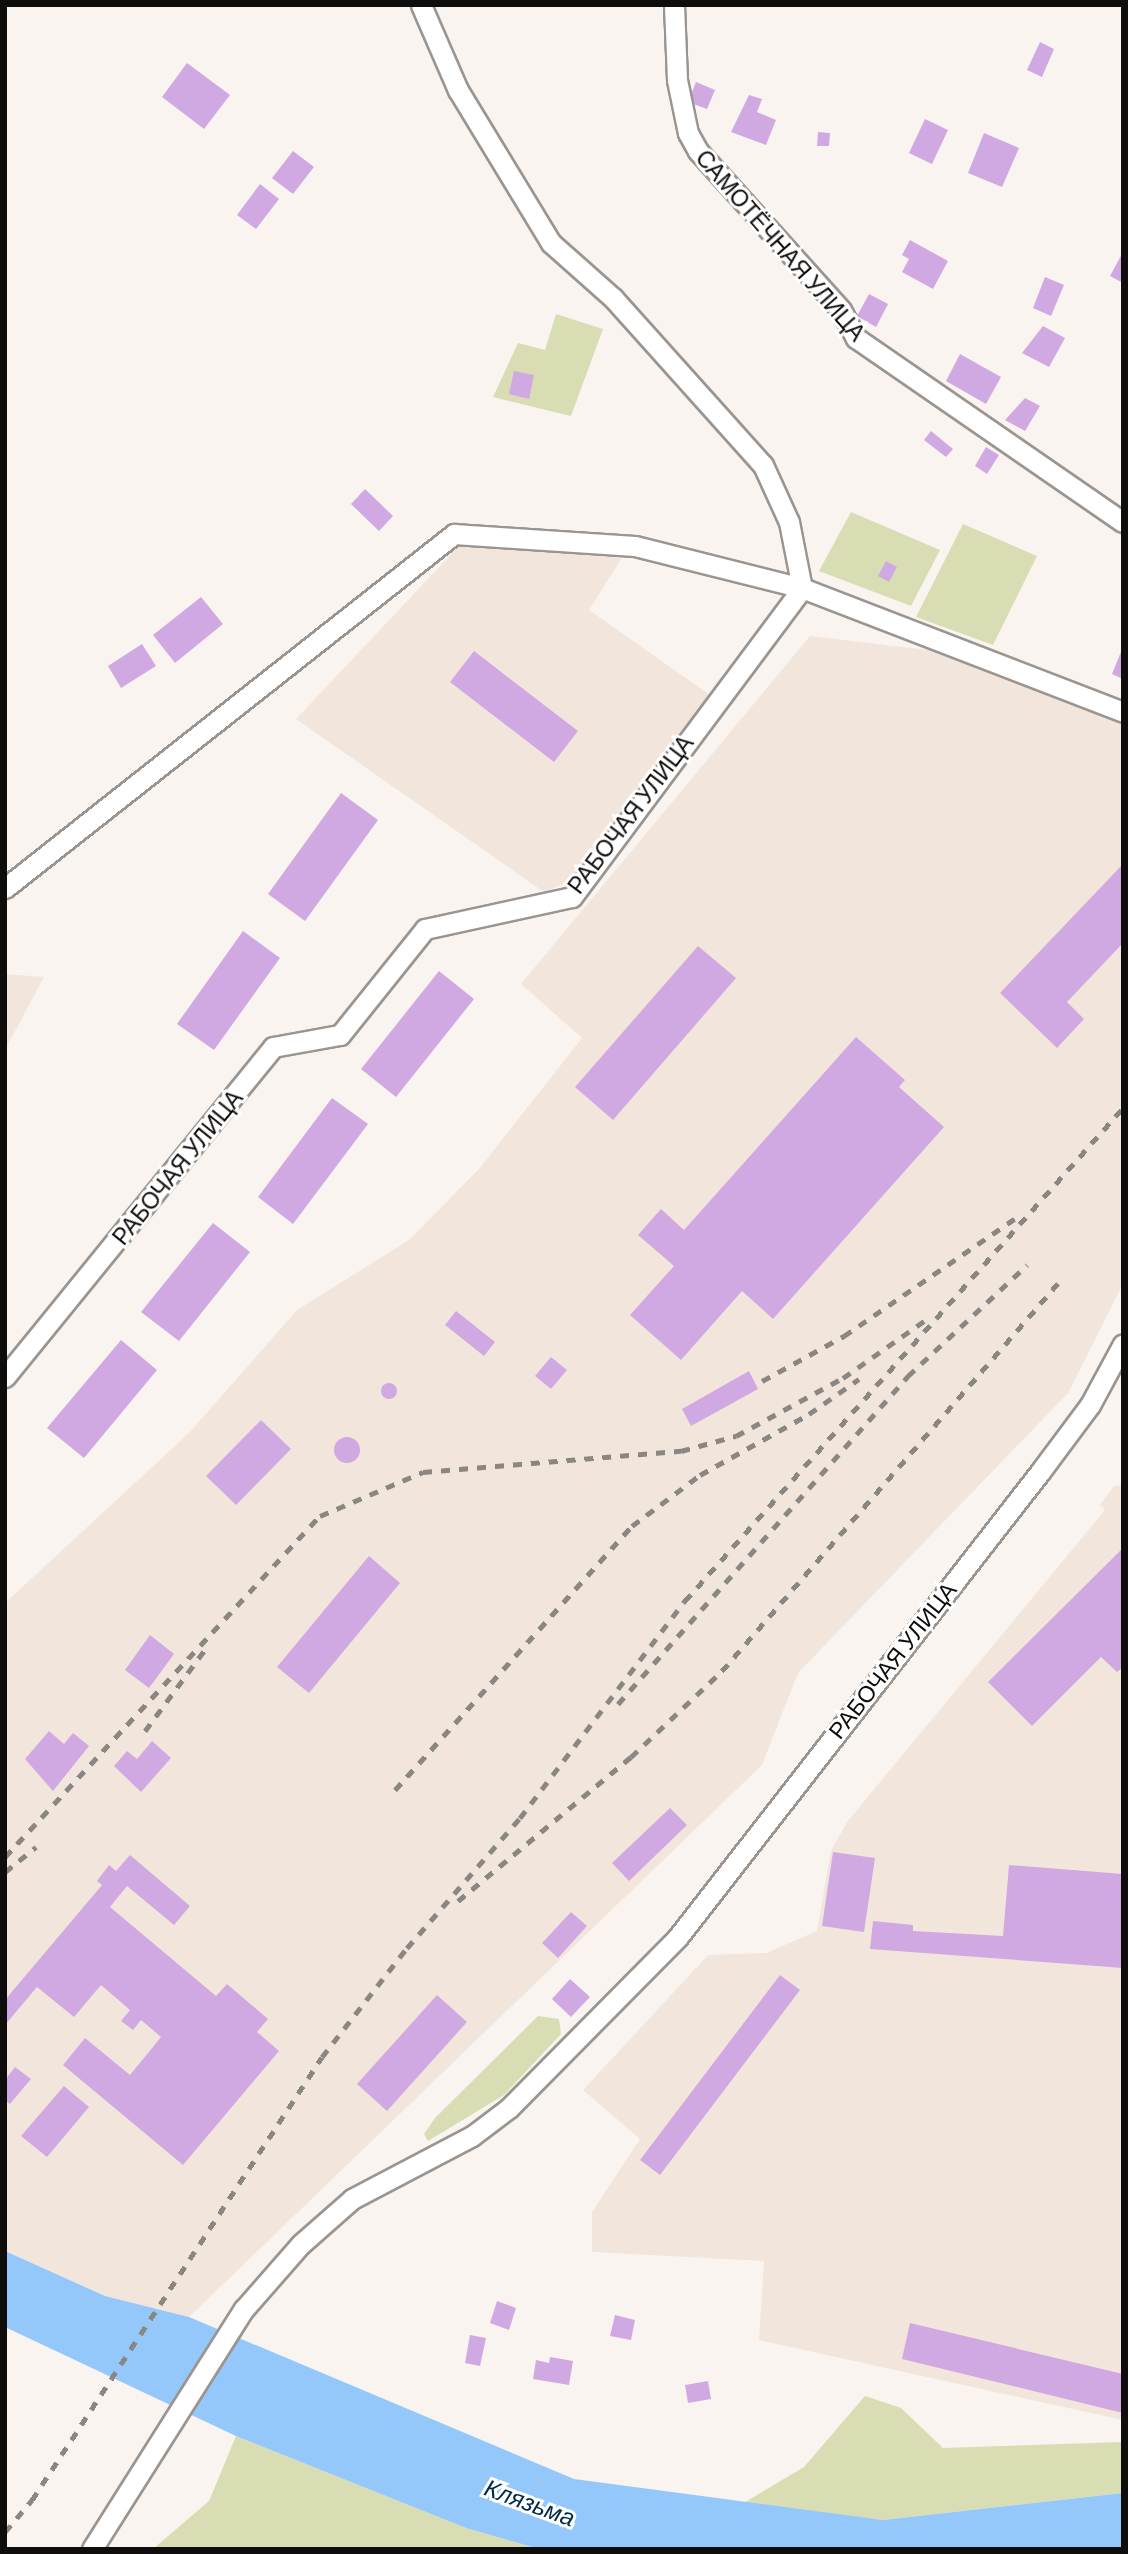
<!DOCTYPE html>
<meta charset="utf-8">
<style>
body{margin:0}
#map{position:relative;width:1128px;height:2554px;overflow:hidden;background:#f9f4ef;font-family:Barlow,sans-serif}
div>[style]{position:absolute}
.built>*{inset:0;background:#f2e6dc}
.green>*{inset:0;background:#d9ddb4}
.water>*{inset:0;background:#94c8fa}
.building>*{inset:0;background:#d0a9e2}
.round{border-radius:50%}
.roads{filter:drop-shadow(2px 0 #9a9590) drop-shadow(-2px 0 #9a9590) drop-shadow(0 2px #9a9590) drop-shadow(0 -2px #9a9590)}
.street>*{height:19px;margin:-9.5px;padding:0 9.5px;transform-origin:9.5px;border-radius:9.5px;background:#fff}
.rail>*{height:5px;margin-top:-2.5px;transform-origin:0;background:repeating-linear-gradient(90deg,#8a8682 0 9px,transparent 0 18px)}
span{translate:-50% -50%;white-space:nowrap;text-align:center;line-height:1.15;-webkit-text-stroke:6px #fff;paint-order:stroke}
.street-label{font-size:23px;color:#0f0d0b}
.water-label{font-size:24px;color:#032b4a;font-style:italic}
.frame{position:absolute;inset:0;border:7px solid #0f0d0b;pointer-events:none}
</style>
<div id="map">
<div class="built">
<div style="clip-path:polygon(459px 546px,625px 553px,589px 610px,710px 695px,572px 880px,544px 892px,296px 719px)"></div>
<div style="clip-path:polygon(810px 636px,928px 650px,1123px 721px,1123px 1284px,1068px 1393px,798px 1673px,762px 1765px,189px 2317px,105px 2296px,5px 2251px,5px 1603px,189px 1433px,297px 1310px,409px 1240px,479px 1169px,582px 1038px,521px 984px)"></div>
<div style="clip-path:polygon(5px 974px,44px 977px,5px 1050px)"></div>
<div style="clip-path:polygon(1123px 1485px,1123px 2420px,759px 2340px,764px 2261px,592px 2252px,592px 2212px,640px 2139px,583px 2090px,708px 1955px,766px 1953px,817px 1931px,831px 1851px,847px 1822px,1105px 1510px,1100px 1505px,1114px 1486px)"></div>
</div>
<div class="green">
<div style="clip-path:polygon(556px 314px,603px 329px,571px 416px,493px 397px,518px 343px,545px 350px)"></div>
<div style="clip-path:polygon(851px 512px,940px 550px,911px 606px,819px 571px)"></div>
<div style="clip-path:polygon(963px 524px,1037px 556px,993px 645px,916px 617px)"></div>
<div style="clip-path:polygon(538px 2016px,559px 2019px,561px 2034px,504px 2095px,428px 2141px,424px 2134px,435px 2118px)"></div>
<div style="clip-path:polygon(865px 2396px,901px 2408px,943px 2448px,1123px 2442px,1123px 2493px,883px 2520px,742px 2504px,804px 2467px)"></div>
<div style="clip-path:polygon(236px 2436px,466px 2528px,539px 2549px,153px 2549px,209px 2501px)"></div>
</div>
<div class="water">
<div style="clip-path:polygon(5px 2251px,105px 2296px,189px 2317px,574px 2479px,883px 2520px,1123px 2493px,1123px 2549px,539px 2549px,466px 2528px,236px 2436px,5px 2327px)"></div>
</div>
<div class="building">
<div style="clip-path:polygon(1040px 42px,1054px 49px,1042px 77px,1027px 70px)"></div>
<div style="clip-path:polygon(187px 63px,230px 95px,204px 129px,162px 97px)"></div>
<div style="clip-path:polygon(696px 82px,715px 90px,707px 109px,688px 102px)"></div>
<div style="clip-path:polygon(749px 95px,762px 99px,757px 112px,776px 120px,766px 145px,731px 132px)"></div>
<div style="clip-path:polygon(925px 119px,948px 130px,932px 164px,909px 153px)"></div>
<div style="clip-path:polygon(818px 132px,830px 133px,829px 146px,817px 146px)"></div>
<div style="clip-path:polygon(984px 133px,1019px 148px,1002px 187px,968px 173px)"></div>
<div style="clip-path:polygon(293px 151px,314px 167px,293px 194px,272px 178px)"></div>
<div style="clip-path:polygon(260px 184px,279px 199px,256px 229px,237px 215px)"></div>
<div style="clip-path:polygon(910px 240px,948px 261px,933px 289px,902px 272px,909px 259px,902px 255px)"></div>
<div style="clip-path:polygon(1123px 252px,1123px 283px,1110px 276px)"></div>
<div style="clip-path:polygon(1045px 277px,1064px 285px,1051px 316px,1033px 308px)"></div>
<div style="clip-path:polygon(869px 294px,888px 304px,876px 327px,857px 316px)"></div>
<div style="clip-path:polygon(1043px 326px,1065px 338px,1049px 367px,1022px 353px)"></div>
<div style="clip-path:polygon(960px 354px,1001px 377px,986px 404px,946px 381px)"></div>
<div style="clip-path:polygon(514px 371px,534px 375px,529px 399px,509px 394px)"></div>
<div style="clip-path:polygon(1025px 398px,1040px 406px,1025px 431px,1005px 420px)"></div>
<div style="clip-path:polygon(931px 431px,953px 449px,946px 457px,924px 440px)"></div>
<div style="clip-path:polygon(986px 447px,999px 455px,987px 474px,975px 466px)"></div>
<div style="clip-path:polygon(365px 489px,393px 516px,379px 531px,351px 504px)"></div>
<div style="clip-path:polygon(886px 561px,897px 567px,889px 582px,878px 576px)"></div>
<div style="clip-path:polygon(201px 597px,223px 624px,175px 663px,153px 635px)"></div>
<div style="clip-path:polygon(142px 644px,156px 666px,121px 688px,108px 666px)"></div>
<div style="clip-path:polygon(1123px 647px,1123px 679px,1112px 674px)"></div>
<div style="clip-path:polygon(474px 651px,578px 731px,554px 762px,450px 682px)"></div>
<div style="clip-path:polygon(341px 793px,378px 820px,305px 921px,268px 894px)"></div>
<div style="clip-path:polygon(1123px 864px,1123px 943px,1067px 1002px,1084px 1019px,1057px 1048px,1000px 993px)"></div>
<div style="clip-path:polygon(243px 931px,280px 958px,214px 1050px,177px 1024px)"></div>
<div style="clip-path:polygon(698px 946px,736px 978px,613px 1120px,575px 1087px)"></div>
<div style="clip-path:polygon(439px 971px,474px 999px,396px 1097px,361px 1069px)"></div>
<div style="clip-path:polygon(856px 1037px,905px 1080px,899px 1087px,944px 1127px,773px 1319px,742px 1291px,681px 1360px,630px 1315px,674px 1266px,638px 1235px,661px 1209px,684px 1230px)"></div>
<div style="clip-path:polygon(332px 1098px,368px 1124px,293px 1224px,258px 1197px)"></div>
<div style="clip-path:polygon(213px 1223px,250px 1252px,179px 1341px,141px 1312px)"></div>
<div style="clip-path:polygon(456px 1311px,495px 1342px,484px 1356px,445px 1325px)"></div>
<div style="clip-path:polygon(121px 1340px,157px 1370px,84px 1458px,47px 1428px)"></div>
<div style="clip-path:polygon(551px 1357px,567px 1370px,551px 1389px,535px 1376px)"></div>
<div style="clip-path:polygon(749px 1371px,758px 1389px,691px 1426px,682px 1409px)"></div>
<div class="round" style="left:381px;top:1383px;width:16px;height:16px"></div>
<div style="clip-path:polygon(261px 1420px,291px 1449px,236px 1505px,206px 1476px)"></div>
<div class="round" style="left:334px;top:1437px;width:26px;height:26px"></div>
<div style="clip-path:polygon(1123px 1548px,1123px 1667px,1117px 1672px,1101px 1657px,1032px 1726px,988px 1682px)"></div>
<div style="clip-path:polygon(369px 1556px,400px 1583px,309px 1693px,277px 1667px)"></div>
<div style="clip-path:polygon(150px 1635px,174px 1654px,149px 1688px,125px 1670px)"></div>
<div style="clip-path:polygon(49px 1731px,64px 1744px,73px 1733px,89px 1746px,53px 1791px,25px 1759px)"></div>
<div style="clip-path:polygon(152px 1741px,171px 1758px,141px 1792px,114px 1766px,127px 1751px,137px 1759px)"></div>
<div style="clip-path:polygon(670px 1808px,687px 1825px,629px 1881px,612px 1863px)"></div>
<div style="clip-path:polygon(833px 1852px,875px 1858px,864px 1932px,822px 1926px)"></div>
<div style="clip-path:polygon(130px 1855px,190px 1906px,174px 1925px,127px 1886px,110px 1907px,216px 1996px,227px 1984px,268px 2019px,257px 2032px,279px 2051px,183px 2165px,63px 2065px,85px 2038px,130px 2075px,161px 2037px,141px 2020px,133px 2030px,121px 2021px,130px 2010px,101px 1985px,74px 2017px,37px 1987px,5px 2025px,5px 2000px,102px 1885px,97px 1881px,109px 1865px,116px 1871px)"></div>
<div style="clip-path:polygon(1009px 1865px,1123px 1874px,1123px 1968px,870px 1949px,873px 1921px,913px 1925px,913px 1931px,1003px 1936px)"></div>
<div style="clip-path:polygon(571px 1912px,587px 1926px,558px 1958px,542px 1943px)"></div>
<div style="clip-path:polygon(780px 1975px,800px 1990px,660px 2175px,640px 2160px)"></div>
<div style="clip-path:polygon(570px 1979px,590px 1997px,571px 2017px,552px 1999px)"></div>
<div style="clip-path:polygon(437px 1995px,467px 2022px,387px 2111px,357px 2084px)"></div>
<div style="clip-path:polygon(15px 2067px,31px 2079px,10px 2104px,5px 2100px,5px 2080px)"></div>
<div style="clip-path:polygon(64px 2086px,89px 2107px,47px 2157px,21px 2136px)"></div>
<div style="clip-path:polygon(497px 2301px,516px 2308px,509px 2330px,490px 2323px)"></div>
<div style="clip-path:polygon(615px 2315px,635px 2320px,631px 2340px,610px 2336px)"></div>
<div style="clip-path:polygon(910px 2323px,1123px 2374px,1123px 2413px,902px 2359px)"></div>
<div style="clip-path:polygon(470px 2335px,486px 2338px,480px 2366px,465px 2363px)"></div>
<div style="clip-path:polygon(550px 2357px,573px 2361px,569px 2385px,533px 2379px,536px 2360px,549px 2363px)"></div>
<div style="clip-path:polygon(708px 2381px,711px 2399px,688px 2403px,685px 2385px)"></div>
</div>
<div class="roads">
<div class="street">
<div style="left:421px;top:5px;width:93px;rotate:66.5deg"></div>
<div style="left:458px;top:90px;width:179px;rotate:58.7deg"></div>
<div style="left:551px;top:243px;width:83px;rotate:41.6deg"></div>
<div style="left:613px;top:298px;width:224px;rotate:48.1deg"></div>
<div style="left:763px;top:465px;width:63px;rotate:65.5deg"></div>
<div style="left:789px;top:522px;width:67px;rotate:78.9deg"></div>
<div style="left:674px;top:5px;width:75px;rotate:87.7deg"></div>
<div style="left:677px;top:80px;width:54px;rotate:78.3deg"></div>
<div style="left:688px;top:133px;width:21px;rotate:61deg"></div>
<div style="left:698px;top:151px;width:214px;rotate:48deg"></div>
<div style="left:841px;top:310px;width:32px;rotate:62deg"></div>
<div style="left:856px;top:338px;width:324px;rotate:34.6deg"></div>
<div style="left:5px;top:888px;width:572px;rotate:-38.25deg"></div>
<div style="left:454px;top:534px;width:181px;rotate:3.8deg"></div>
<div style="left:635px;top:546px;width:172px;rotate:14.1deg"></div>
<div style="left:802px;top:588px;width:344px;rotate:21.1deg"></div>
<div style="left:5px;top:1377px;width:425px;rotate:-50.9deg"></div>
<div style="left:273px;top:1047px;width:68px;rotate:-10.2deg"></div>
<div style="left:340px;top:1035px;width:136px;rotate:-51.3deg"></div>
<div style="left:425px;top:929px;width:150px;rotate:-12.3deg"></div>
<div style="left:572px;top:897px;width:385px;rotate:-53.3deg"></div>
<div style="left:92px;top:2549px;width:284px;rotate:-57.7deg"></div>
<div style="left:244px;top:2309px;width:86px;rotate:-48.8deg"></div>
<div style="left:301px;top:2244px;width:68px;rotate:-41.4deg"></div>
<div style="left:352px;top:2199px;width:136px;rotate:-27.7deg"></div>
<div style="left:472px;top:2136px;width:46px;rotate:-37.1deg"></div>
<div style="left:509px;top:2108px;width:240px;rotate:-45.3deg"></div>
<div style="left:678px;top:1937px;width:589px;rotate:-52.1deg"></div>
<div style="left:1040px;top:1472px;width:84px;rotate:-53.3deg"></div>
<div style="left:1090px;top:1405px;width:69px;rotate:-61.6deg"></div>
</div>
</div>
<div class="rail">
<div style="left:762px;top:1381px;width:94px;rotate:-28.8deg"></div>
<div style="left:844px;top:1336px;width:209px;rotate:-34.5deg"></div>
<div style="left:618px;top:1704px;width:438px;rotate:-48.5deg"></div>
<div style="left:908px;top:1376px;width:163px;rotate:-43deg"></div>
<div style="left:145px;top:1731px;width:104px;rotate:-53.6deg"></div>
<div style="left:395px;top:1790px;width:355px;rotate:-48.1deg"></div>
<div style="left:632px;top:1526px;width:85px;rotate:-36.9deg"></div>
<div style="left:700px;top:1475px;width:125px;rotate:-29.2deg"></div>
<div style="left:809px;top:1414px;width:61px;rotate:-35deg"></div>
<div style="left:5px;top:1857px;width:464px;rotate:-47.3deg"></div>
<div style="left:320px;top:1516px;width:112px;rotate:-23.1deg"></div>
<div style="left:423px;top:1472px;width:259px;rotate:-4.7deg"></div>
<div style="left:681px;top:1451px;width:57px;rotate:-15.3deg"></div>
<div style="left:736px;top:1436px;width:122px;rotate:-28.5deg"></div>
<div style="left:843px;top:1378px;width:103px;rotate:-35.1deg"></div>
<div style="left:5px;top:1872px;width:40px;rotate:-39deg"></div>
<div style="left:458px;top:1901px;width:225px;rotate:-39.8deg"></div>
<div style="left:631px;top:1757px;width:125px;rotate:-43.4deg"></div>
<div style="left:722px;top:1671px;width:516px;rotate:-49.09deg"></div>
<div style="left:5px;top:2532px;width:42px;rotate:-49.8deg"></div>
<div style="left:32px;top:2500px;width:529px;rotate:-56.79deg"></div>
<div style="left:322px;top:2057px;width:138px;rotate:-52.1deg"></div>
<div style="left:407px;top:1948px;width:172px;rotate:-49deg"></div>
<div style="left:520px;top:1818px;width:273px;rotate:-52.8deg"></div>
<div style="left:685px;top:1601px;width:659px;rotate:-48.38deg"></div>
</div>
<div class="street-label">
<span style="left:781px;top:245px;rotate:49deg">САМОТЁЧНАЯ УЛИЦА</span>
<span style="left:630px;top:814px;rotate:-53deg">РАБОЧАЯ УЛИЦА</span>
<span style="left:177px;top:1167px;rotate:-51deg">РАБОЧАЯ УЛИЦА</span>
<span style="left:892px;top:1660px;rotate:-52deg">РАБОЧАЯ УЛИЦА</span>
</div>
<div class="water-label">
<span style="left:530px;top:2502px;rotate:20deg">Клязьма</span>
</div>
<div class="frame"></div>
</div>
